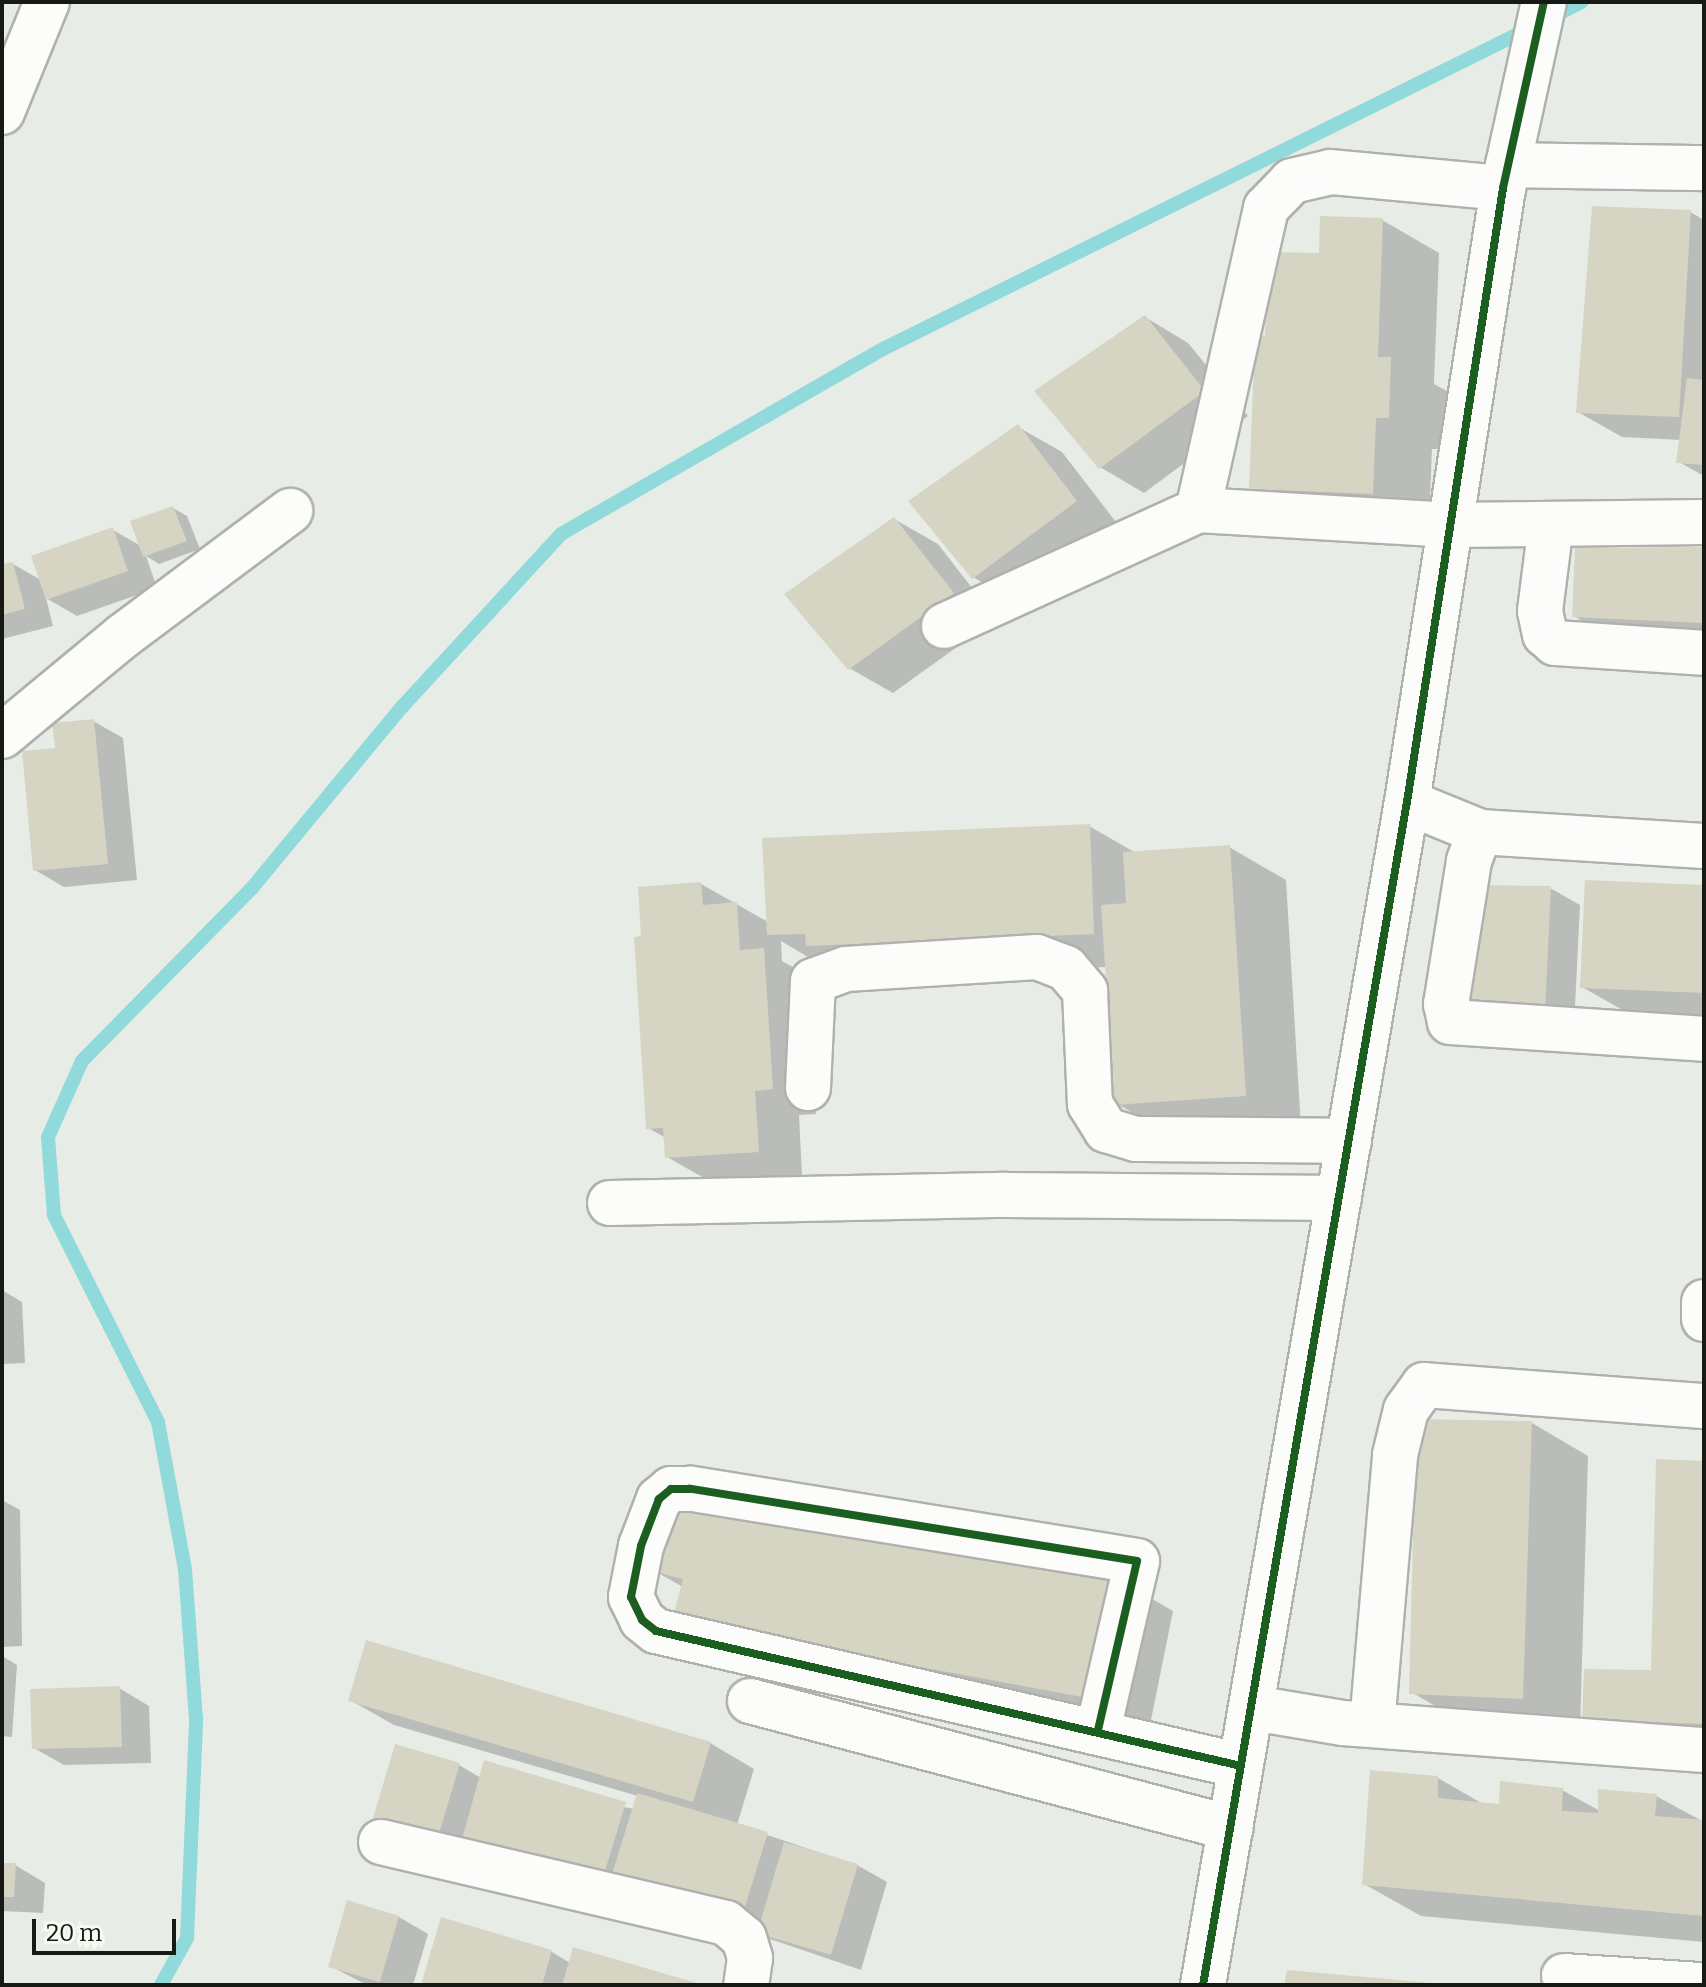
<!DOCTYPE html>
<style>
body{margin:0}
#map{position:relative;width:1706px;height:1987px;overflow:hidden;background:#e8ece6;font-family:Bitter,serif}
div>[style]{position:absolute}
.shadow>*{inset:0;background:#0003}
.stream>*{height:14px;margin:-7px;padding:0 7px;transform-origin:7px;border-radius:7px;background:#90dadb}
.building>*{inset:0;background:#d6d5c4}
.roads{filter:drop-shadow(2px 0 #aeb1ad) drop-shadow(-2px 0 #aeb1ad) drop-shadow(0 2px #aeb1ad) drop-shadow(0 -2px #aeb1ad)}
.street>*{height:44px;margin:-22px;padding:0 22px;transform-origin:22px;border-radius:22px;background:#fcfcfb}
.primary>*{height:44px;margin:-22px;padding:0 22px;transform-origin:22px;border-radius:22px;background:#fcfcfb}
.cycleway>*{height:8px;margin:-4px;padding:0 4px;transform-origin:4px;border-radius:4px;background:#1b5e20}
span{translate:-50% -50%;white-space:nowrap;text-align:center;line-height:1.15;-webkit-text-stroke:7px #f5fbf1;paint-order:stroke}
.frame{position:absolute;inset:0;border:4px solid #171915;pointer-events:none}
.scale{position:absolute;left:32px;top:1919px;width:144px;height:36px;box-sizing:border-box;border:4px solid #171915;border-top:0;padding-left:10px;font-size:24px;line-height:28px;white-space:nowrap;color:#171915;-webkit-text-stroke:6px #f5fbf1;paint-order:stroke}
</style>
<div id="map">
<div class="shadow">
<div style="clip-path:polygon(1690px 212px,1704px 220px,1704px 476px,1679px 462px,1681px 440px,1622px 437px,1578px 412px)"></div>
<div style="clip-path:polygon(1382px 220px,1439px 253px,1434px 384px,1447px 391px,1445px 449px,1432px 449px,1429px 525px,1308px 520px,1251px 488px,1267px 338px)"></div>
<div style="clip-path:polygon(1145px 317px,1188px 343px,1248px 416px,1144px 493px,1100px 467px)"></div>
<div style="clip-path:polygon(1018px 427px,1062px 452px,1119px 526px,1017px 603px,973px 577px)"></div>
<div style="clip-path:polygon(173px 508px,187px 516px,200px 549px,159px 564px,146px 556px,157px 588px,77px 616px,46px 598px,53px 626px,2px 639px,2px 566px,13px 564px,41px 580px,113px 530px,141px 546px)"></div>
<div style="clip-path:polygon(894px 519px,938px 544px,996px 619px,893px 693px,849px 668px)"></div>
<div style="clip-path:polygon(1704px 549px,1704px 663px,1651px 660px,1574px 616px)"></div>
<div style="clip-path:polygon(93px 721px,123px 738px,137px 880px,64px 887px,35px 870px,57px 750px)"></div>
<div style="clip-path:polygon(1089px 826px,1136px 853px,1229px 847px,1286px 880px,1301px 1128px,1172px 1136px,1116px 1103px,1107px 967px,865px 977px,825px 967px,781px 941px,782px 961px,807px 975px,816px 1114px,799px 1115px,802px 1176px,711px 1182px,667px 1157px,666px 1138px,648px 1128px,643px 938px,701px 884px,768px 922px)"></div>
<div style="clip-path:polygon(1704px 887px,1704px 1015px,1626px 1012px,1582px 987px)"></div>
<div style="clip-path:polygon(1550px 888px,1580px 905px,1574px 1028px,1492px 1025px)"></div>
<div style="clip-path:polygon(2px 1290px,22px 1302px,25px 1363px,2px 1364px)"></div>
<div style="clip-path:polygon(1532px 1423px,1588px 1456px,1580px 1730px,1468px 1725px,1411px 1692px)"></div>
<div style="clip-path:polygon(1704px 1463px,1704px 1754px,1584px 1719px,1653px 1672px)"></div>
<div style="clip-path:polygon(2px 1500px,20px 1510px,22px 1646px,2px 1647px)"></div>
<div style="clip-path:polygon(651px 1569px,1116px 1578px,1173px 1611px,1149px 1730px,731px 1652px,683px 1587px)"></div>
<div style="clip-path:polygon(2px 1656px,17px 1665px,12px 1737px,2px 1736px)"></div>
<div style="clip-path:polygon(119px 1688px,149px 1706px,151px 1763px,64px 1765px,34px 1748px)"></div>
<div style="clip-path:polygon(350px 1700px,710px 1743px,754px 1769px,737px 1825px,857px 1865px,887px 1882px,861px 1970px,773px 1940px,373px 1824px,396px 1746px,459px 1765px,481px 1778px,634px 1809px,638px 1796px,394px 1725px)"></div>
<div style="clip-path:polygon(1438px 1778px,1483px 1804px,1501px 1806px,1562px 1790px,1600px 1811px,1656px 1796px,1704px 1822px,1704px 1942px,1421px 1916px,1364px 1884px)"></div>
<div style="clip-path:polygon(2px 1865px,15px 1865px,45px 1883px,43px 1913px,2px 1911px)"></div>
<div style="clip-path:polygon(349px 1903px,399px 1917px,428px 1934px,413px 1985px,367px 1985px,330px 1966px)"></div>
<div style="clip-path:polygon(443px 1920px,552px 1952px,570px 1963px,696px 1985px,423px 1985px)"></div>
</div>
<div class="stream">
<div style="left:1548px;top:19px;width:38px;rotate:-27deg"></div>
<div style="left:161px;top:1985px;width:54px;rotate:-61deg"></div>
<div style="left:187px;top:1938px;width:219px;rotate:-87.6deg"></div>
<div style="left:196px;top:1719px;width:150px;rotate:-94.2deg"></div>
<div style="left:185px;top:1569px;width:149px;rotate:-100.4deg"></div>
<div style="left:158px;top:1422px;width:232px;rotate:-116.7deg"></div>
<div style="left:54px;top:1215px;width:78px;rotate:-94.4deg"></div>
<div style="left:48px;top:1137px;width:83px;rotate:-65.9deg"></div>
<div style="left:82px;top:1061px;width:243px;rotate:-45.5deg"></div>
<div style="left:252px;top:888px;width:235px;rotate:-50.4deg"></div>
<div style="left:402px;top:707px;width:235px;rotate:-47.4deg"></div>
<div style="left:561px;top:534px;width:371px;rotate:-29.9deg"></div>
<div style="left:883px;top:349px;width:722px;rotate:-26.39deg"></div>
</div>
<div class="building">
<div style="clip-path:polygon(1592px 206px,1691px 210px,1679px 417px,1576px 413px)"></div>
<div style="clip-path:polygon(1320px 216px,1383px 218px,1378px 357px,1391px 357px,1389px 418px,1376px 418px,1373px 494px,1249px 489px,1255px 335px,1265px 336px,1267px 252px,1319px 253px)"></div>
<div style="clip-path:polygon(1145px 315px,1205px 391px,1099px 469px,1034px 391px)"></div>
<div style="clip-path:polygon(1687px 378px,1704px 380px,1704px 465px,1676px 463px)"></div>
<div style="clip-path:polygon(1018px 424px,1077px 501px,972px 579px,908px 501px)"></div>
<div style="clip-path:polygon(173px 506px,187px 541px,143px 557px,130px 521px)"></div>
<div style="clip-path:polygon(894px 517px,954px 593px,848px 670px,784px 594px)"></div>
<div style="clip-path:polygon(113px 527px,128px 571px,46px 600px,31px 556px)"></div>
<div style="clip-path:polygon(1704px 547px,1704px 623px,1572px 617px,1575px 548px)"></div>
<div style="clip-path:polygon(13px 562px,25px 609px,2px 615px,2px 564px)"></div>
<div style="clip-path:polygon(94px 719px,108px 864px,33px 871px,22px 751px,55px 748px,52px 723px)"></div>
<div style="clip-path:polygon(1090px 824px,1094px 934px,806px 946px,805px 934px,767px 935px,762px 838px)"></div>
<div style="clip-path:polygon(1230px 845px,1246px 1096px,1114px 1105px,1101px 905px,1126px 903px,1123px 852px)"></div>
<div style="clip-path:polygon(1585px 880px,1704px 885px,1704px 993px,1580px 988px)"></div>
<div style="clip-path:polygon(701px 882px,703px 905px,737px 902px,740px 950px,764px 948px,773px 1089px,755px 1091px,759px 1152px,665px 1158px,663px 1128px,646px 1129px,634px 937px,641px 936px,638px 887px)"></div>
<div style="clip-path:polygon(1479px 885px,1551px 886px,1545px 1012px,1461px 1009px)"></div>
<div style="clip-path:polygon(1416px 1419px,1532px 1421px,1523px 1699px,1409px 1694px)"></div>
<div style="clip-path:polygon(1656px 1459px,1704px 1461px,1704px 1724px,1582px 1720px,1584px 1669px,1651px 1670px)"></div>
<div style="clip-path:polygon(665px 1504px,1117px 1576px,1093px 1699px,672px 1621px,683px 1579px,648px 1570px)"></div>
<div style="clip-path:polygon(366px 1640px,711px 1742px,693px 1802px,348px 1701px)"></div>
<div style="clip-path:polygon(120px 1686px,122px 1747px,32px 1749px,30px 1689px)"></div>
<div style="clip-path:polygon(395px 1744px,460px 1763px,436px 1844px,371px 1825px)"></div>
<div style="clip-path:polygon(484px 1760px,626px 1802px,601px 1884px,461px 1843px)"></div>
<div style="clip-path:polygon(1370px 1770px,1438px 1776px,1438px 1798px,1499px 1804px,1500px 1781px,1563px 1788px,1562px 1811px,1598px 1813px,1598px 1789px,1657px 1794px,1655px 1816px,1704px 1820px,1704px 1916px,1362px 1885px)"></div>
<div style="clip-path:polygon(637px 1793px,768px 1832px,741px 1920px,610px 1881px)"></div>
<div style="clip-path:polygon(784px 1842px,858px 1864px,831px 1955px,757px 1933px)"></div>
<div style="clip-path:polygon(2px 1863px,16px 1863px,14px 1897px,2px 1897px)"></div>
<div style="clip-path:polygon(347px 1900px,399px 1916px,380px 1982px,328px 1967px)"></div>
<div style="clip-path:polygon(441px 1917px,552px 1950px,542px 1985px,421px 1985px)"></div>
<div style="clip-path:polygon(573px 1947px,700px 1984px,700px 1985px,562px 1985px)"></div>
<div style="clip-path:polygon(1287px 1970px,1432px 1983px,1432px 1985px,1284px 1985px)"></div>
</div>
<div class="roads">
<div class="street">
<div style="left:1508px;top:165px;width:196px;rotate:0.9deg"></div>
<div style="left:1198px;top:510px;width:310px;rotate:-77.3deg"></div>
<div style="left:1266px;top:208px;width:37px;rotate:-46deg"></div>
<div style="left:1292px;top:181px;width:39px;rotate:-13deg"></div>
<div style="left:1330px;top:172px;width:174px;rotate:5.3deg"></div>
<div style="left:1551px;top:524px;width:88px;rotate:97.2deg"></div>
<div style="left:1540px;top:611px;width:24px;rotate:78deg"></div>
<div style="left:1545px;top:634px;width:13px;rotate:42deg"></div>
<div style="left:1555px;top:643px;width:149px;rotate:3.8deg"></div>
<div style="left:944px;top:626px;width:279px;rotate:-24.5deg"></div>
<div style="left:1198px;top:510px;width:254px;rotate:3.4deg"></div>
<div style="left:1452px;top:525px;width:252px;rotate:-0.7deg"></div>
<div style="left:2px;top:736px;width:157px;rotate:-39.6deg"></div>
<div style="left:123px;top:636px;width:209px;rotate:-36.8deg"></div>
<div style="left:1407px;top:802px;width:79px;rotate:22.3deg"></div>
<div style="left:1480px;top:832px;width:224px;rotate:3.6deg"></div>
<div style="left:1480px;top:832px;width:31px;rotate:111deg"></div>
<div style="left:1469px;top:861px;width:145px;rotate:99.1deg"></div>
<div style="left:1446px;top:1004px;width:18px;rotate:77deg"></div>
<div style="left:1450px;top:1022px;width:255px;rotate:3.8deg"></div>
<div style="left:808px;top:1088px;width:107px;rotate:-87.3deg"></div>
<div style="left:813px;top:981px;width:35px;rotate:-20deg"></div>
<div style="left:846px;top:969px;width:191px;rotate:-3.6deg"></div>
<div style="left:1037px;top:957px;width:31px;rotate:21deg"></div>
<div style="left:1066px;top:968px;width:30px;rotate:50deg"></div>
<div style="left:1085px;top:991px;width:113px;rotate:87.5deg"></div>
<div style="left:1090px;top:1104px;width:31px;rotate:58deg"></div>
<div style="left:1106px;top:1130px;width:31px;rotate:17deg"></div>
<div style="left:1136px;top:1139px;width:213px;rotate:0.5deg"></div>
<div style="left:610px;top:1203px;width:396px;rotate:-1.2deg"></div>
<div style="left:1006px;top:1195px;width:333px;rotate:0.5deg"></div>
<div style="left:1704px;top:1302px;width:17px;rotate:90deg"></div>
<div style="left:750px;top:1701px;width:497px;rotate:14.8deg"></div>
<div style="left:1253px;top:1708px;width:91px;rotate:9.5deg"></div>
<div style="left:1343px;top:1723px;width:362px;rotate:4.3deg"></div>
<div style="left:1372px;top:1725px;width:271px;rotate:-85.1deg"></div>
<div style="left:1395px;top:1455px;width:46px;rotate:-76.3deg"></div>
<div style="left:1406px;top:1410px;width:31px;rotate:-54deg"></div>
<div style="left:1424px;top:1385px;width:281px;rotate:4.3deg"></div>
<div style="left:1098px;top:1730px;width:173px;rotate:-77deg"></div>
<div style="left:1137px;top:1561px;width:453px;rotate:-170.8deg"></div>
<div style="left:690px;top:1489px;width:19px;rotate:180deg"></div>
<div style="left:671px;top:1489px;width:16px;rotate:140deg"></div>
<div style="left:659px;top:1499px;width:50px;rotate:111deg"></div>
<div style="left:641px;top:1546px;width:52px;rotate:101.1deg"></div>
<div style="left:631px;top:1597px;width:25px;rotate:64deg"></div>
<div style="left:642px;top:1620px;width:18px;rotate:38deg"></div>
<div style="left:656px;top:1631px;width:600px;rotate:12.99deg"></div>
<div style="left:381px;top:1842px;width:354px;rotate:13.2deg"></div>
<div style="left:726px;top:1923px;width:23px;rotate:40deg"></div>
<div style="left:744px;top:1938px;width:21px;rotate:73deg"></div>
<div style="left:750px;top:1958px;width:27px;rotate:98deg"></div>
<div style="left:1564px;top:1976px;width:134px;rotate:3.8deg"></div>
<div style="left:1203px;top:1985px;width:1200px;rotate:-80.22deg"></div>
<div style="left:1407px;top:802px;width:621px;rotate:-81.11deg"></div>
<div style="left:1503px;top:188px;width:190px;rotate:-77.6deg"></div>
</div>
<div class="primary">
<div style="left:2px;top:112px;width:119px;rotate:-67.8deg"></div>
</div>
</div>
<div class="cycleway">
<div style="left:1098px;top:1730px;width:173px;rotate:-77deg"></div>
<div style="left:1137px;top:1561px;width:453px;rotate:-170.8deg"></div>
<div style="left:690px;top:1489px;width:19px;rotate:180deg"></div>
<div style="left:671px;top:1489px;width:16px;rotate:140deg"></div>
<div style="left:659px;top:1499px;width:50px;rotate:111deg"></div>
<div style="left:641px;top:1546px;width:52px;rotate:101.1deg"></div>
<div style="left:631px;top:1597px;width:25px;rotate:64deg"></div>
<div style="left:642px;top:1620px;width:18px;rotate:38deg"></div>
<div style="left:656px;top:1631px;width:600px;rotate:12.99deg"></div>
<div style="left:1203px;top:1985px;width:1200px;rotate:-80.22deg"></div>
<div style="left:1407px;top:802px;width:621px;rotate:-81.11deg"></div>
<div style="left:1503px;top:188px;width:190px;rotate:-77.6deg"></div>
</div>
<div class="frame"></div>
<div class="scale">20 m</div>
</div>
